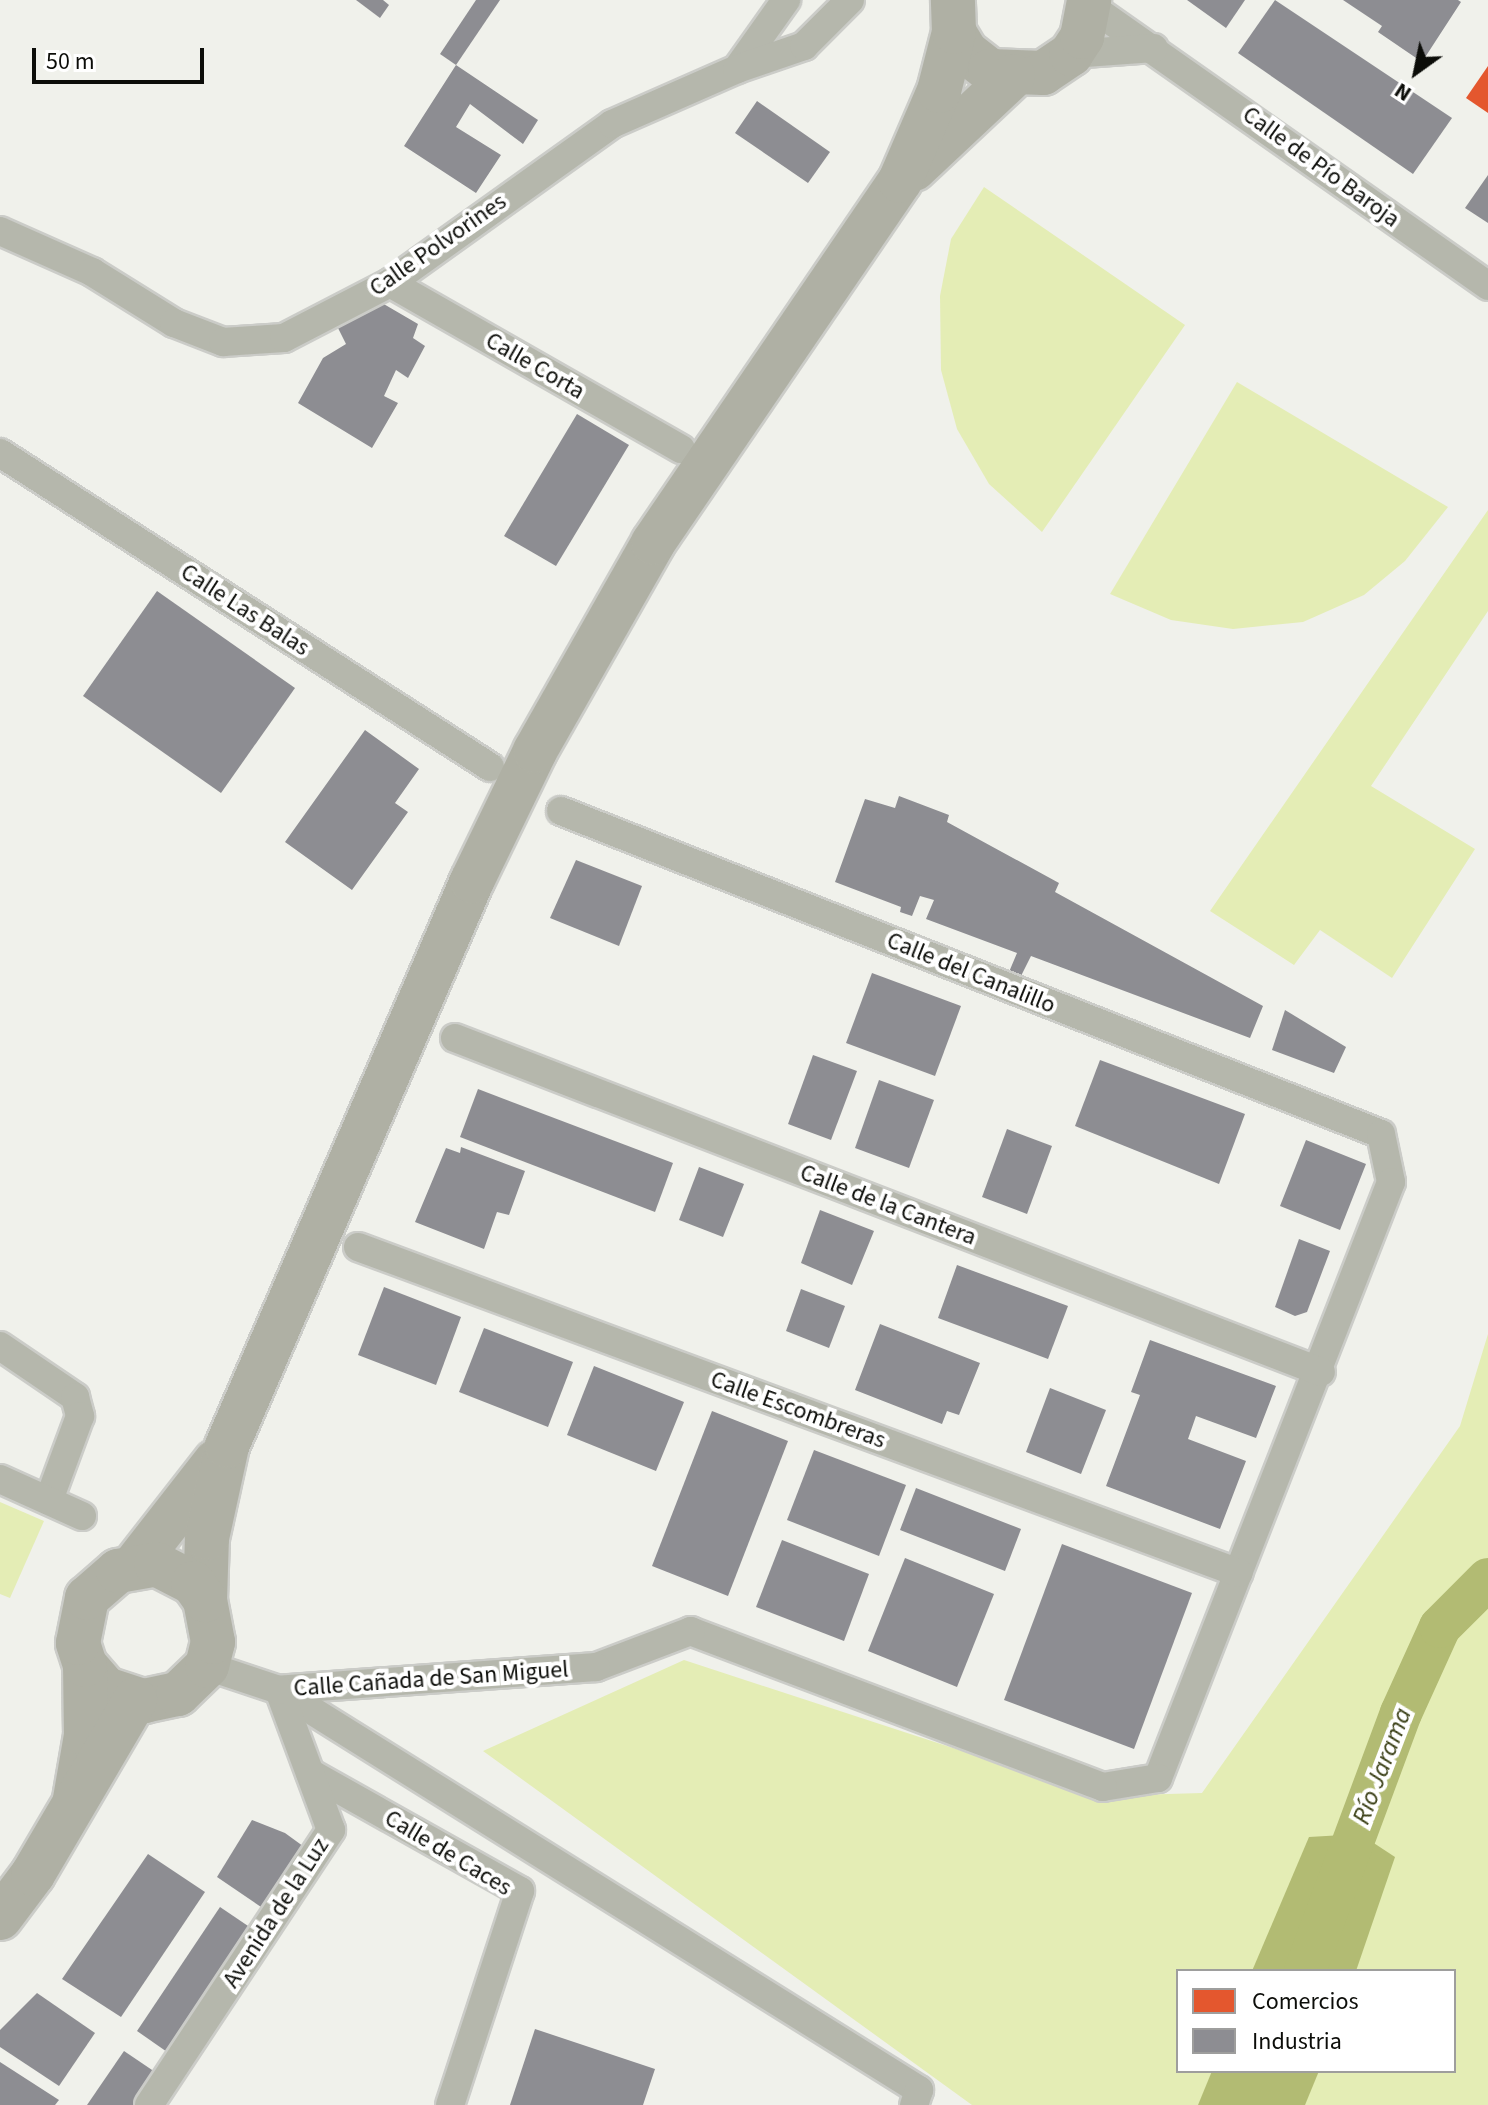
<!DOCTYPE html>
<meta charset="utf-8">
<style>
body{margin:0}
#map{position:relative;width:1488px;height:2105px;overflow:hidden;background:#f0f1eb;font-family:"Source Sans 3",sans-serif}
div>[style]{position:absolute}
.green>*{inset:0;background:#e4edb5}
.water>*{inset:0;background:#b2bb73}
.shops>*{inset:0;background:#e4572e}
.industry>*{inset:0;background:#8d8d92}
.river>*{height:42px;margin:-21px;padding:0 21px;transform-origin:21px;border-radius:21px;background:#b2bb73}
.roads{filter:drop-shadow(2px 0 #cbccc8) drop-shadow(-2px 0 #cbccc8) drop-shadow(0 2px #cbccc8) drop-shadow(0 -2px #cbccc8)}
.minor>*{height:28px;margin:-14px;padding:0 14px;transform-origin:14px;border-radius:14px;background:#b5b7ac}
.primary>*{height:44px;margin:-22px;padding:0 22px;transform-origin:22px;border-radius:22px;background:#afb0a4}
span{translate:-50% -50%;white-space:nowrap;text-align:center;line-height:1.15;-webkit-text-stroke:8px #fff;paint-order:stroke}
.street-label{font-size:24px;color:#0c0d09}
.water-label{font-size:26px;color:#3b4017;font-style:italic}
.legend{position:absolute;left:1176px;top:1969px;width:280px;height:104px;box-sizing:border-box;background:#fff;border:2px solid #9e9e9d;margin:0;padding:10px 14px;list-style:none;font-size:24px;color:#0c0d09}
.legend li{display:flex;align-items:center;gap:16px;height:40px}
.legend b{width:40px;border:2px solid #9e9e9d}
.north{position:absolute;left:1376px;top:32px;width:80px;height:80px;-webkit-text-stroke:6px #fff;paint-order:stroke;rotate:213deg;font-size:22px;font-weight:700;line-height:32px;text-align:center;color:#0c0d09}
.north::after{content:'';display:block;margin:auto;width:28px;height:36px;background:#0c0d09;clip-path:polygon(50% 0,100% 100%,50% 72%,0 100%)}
.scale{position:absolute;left:32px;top:48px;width:172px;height:36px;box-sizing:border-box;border:4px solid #0c0d09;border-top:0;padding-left:10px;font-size:24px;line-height:28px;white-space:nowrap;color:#0c0d09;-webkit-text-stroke:6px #fff;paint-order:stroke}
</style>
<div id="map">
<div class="green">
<div style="clip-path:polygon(984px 187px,1185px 325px,1042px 532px,989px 484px,957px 429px,941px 370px,940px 296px,951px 239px)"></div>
<div style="clip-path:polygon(1237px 382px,1448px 507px,1405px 561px,1364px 595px,1303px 622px,1233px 629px,1171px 620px,1110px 594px)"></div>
<div style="clip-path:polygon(1488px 510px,1488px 611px,1371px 786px,1475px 849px,1392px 978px,1320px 930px,1294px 965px,1210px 911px)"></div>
<div style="clip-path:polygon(evenodd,1488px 1334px,1488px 2105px,972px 2105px,483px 1751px,684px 1660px,1100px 1796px,1202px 1793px,1460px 1426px,1488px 1334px,1178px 1971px,1454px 1971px,1454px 2071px,1178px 2071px,1178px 1971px)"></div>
<div style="clip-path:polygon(0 1502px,44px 1521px,10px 1598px,0 1594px)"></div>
</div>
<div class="water">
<div style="clip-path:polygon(1360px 1834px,1395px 1857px,1356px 1971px,1252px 1971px,1309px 1837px)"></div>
<div style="clip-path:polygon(1212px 2071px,1319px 2071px,1305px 2105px,1198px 2105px)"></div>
</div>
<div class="shops">
<div style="clip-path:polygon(1488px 66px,1488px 113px,1466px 98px)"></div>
</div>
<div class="industry">
<div style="clip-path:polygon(356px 0,383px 0,389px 5px,380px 18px)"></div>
<div style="clip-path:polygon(476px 0,500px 0,456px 65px,440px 54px)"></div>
<div style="clip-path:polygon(1187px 0,1245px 0,1226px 28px)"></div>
<div style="clip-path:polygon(1275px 0,1452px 118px,1413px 174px,1238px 53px)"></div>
<div style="clip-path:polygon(1343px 0,1458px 0,1461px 2px,1422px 62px,1378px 32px,1382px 26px)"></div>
<div style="clip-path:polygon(456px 65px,538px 120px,523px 144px,470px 104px,456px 127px,501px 155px,476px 193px,404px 146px)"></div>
<div style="clip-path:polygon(757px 101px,830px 152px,808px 183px,735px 133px)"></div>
<div style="clip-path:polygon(1488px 175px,1488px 223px,1465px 208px)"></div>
<div style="clip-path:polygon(382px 303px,418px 324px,413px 338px,425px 346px,408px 378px,396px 370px,384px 396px,398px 403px,372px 448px,298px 403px,323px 358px,346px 344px,338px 328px)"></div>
<div style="clip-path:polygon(577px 414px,629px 445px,556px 566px,504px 536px)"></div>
<div style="clip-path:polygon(157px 591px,295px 688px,221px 793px,83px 696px)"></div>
<div style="clip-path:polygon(365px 730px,419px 769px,395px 803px,408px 812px,352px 890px,285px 842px)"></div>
<div style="clip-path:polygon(899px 796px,949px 815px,947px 822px,1059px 883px,1055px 892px,1263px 1006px,1250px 1038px,1031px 956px,1021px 976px,1009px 972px,1017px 953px,926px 919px,934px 900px,920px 896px,912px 916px,900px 912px,901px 907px,835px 882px,865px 799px,895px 808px)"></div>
<div style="clip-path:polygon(576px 860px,642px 886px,619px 946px,550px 918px)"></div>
<div style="clip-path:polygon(872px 973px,961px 1006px,935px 1076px,846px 1043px)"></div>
<div style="clip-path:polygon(1285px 1010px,1346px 1047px,1334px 1073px,1272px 1050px)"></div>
<div style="clip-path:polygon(813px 1055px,857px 1071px,831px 1140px,788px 1124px)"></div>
<div style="clip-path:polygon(1100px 1060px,1245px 1114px,1219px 1184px,1075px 1126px)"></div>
<div style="clip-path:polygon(879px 1080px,934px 1100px,909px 1168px,855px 1148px)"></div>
<div style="clip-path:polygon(478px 1089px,673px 1163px,655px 1212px,460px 1137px)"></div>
<div style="clip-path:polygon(1007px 1129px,1052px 1146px,1027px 1214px,982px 1197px)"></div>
<div style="clip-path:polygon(1306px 1140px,1366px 1164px,1340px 1230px,1280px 1206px)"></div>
<div style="clip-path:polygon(461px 1147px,525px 1171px,509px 1215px,497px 1212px,484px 1249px,415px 1222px,446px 1148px,460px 1153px)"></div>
<div style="clip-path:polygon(699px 1167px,744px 1184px,723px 1237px,679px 1220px)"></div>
<div style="clip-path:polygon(820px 1210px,874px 1231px,852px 1285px,801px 1263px)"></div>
<div style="clip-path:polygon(1299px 1239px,1330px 1251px,1307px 1312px,1295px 1316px,1275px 1307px)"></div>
<div style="clip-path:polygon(957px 1265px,1068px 1306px,1048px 1359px,938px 1318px)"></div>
<div style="clip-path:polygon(384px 1287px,461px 1317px,436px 1385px,358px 1355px)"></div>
<div style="clip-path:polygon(801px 1289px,845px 1306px,829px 1348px,786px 1331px)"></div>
<div style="clip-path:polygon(880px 1324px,980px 1363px,959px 1415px,947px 1411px,942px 1424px,855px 1390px)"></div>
<div style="clip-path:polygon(484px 1328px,573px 1362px,548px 1427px,459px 1392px)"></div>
<div style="clip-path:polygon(1150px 1340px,1276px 1386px,1256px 1438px,1196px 1416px,1188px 1439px,1246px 1461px,1220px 1529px,1106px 1486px,1140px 1395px,1131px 1392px)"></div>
<div style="clip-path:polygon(594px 1366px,684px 1402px,656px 1471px,567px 1435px)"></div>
<div style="clip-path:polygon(1050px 1388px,1106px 1410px,1081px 1474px,1026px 1452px)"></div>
<div style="clip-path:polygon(712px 1411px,788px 1441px,728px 1596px,652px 1566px)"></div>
<div style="clip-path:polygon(814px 1450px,906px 1485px,879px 1556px,787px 1520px)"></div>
<div style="clip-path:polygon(916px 1488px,1021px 1529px,1005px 1571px,900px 1530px)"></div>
<div style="clip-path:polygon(782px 1540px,869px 1574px,844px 1641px,756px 1607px)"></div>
<div style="clip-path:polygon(1062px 1544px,1192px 1593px,1134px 1749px,1004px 1700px)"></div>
<div style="clip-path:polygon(905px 1558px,994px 1594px,957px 1687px,868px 1651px)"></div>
<div style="clip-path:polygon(252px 1820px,285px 1833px,307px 1849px,267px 1911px,217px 1877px)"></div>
<div style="clip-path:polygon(148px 1854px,205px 1892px,121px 2017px,62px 1979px)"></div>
<div style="clip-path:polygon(220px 1907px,254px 1930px,170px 2054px,137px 2031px)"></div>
<div style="clip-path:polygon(37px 1993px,95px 2033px,59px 2086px,0 2047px,0 2030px)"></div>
<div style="clip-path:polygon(535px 2029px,655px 2069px,643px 2105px,510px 2105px)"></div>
<div style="clip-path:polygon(124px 2051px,158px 2074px,137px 2105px,87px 2105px)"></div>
<div style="clip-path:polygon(0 2062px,59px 2100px,55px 2105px,0 2105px)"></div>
</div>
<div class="river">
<div style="left:1305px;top:1971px;width:275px;rotate:-69.6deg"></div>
<div style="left:1401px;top:1713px;width:94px;rotate:-65.6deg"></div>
<div style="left:1440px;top:1627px;width:68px;rotate:-45deg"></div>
</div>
<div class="roads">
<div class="minor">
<div style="left:1090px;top:6px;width:487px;rotate:35.1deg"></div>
<div style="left:1071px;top:54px;width:83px;rotate:-4.1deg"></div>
<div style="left:737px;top:69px;width:85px;rotate:-54.6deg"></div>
<div style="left:0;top:231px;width:101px;rotate:24deg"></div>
<div style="left:92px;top:272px;width:97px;rotate:31.9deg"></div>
<div style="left:174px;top:323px;width:53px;rotate:21.2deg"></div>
<div style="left:223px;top:342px;width:61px;rotate:-3.8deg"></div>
<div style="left:284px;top:338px;width:119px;rotate:-27.4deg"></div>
<div style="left:390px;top:283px;width:273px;rotate:-35.6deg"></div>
<div style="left:612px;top:124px;width:137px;rotate:-23.7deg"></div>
<div style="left:737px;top:69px;width:71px;rotate:-18.9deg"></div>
<div style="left:804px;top:46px;width:65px;rotate:-45deg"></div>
<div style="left:390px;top:283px;width:335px;rotate:29.7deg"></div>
<div style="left:0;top:453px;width:582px;rotate:32.65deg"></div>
<div style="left:561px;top:811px;width:881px;rotate:21.5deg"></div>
<div style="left:1381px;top:1134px;width:49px;rotate:78.2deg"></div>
<div style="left:1391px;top:1182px;width:640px;rotate:111.35deg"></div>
<div style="left:1158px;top:1778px;width:56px;rotate:170.7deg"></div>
<div style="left:1103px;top:1787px;width:441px;rotate:-159.3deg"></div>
<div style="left:691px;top:1631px;width:102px;rotate:159.2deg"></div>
<div style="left:596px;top:1667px;width:318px;rotate:175.9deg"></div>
<div style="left:279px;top:1690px;width:755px;rotate:32.01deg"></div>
<div style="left:919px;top:2090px;width:16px;rotate:108deg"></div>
<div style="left:455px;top:1038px;width:928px;rotate:21.09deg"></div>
<div style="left:358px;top:1247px;width:939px;rotate:20.31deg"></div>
<div style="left:0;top:1346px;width:91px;rotate:34.2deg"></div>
<div style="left:75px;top:1397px;width:20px;rotate:75deg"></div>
<div style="left:80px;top:1416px;width:90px;rotate:110.3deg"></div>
<div style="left:0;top:1479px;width:90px;rotate:24.3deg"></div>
<div style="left:310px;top:1773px;width:241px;rotate:29.3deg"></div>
<div style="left:520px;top:1891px;width:225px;rotate:108.1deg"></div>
<div style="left:149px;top:2105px;width:330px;rotate:-56.5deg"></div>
<div style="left:331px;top:1830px;width:149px;rotate:-110.4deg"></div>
<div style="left:279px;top:1690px;width:76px;rotate:-161.6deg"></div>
</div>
<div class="primary">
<div style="left:954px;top:32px;width:23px;rotate:59deg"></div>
<div style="left:966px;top:52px;width:31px;rotate:38deg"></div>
<div style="left:990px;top:71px;width:53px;rotate:2.2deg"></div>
<div style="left:1043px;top:73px;width:34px;rotate:-34deg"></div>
<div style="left:1071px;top:54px;width:20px;rotate:-57deg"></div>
<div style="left:1082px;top:37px;width:38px;rotate:-79deg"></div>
<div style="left:914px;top:169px;width:136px;rotate:-43.2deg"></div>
<div style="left:134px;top:1566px;width:133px;rotate:-52deg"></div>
<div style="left:85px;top:1665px;width:32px;rotate:49deg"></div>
<div style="left:106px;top:1689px;width:40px;rotate:18deg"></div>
<div style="left:144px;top:1701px;width:35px;rotate:-12deg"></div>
<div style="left:178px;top:1694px;width:40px;rotate:-44deg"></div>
<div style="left:207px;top:1666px;width:25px;rotate:-76deg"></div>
<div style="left:213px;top:1642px;width:43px;rotate:-100.8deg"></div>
<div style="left:205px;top:1600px;width:62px;rotate:-88.2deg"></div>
<div style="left:207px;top:1538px;width:94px;rotate:-77.7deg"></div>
<div style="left:227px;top:1446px;width:616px;rotate:-66.56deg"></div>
<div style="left:472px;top:881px;width:144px;rotate:-64.1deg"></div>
<div style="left:535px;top:751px;width:239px;rotate:-60.4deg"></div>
<div style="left:653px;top:543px;width:438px;rotate:-55.7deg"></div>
<div style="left:900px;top:181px;width:98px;rotate:-66.6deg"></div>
<div style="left:939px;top:91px;width:61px;rotate:-75.7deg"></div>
<div style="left:954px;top:32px;width:32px;rotate:-92deg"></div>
<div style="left:75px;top:1799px;width:65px;rotate:-80.2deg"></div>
<div style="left:86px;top:1735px;width:70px;rotate:-90.8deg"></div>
<div style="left:85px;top:1665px;width:23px;rotate:-108deg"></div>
<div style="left:78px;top:1643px;width:46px;rotate:-78.7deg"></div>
<div style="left:87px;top:1598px;width:41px;rotate:-41.1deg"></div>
<div style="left:118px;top:1571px;width:39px;rotate:-10deg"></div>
<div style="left:156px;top:1564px;width:42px;rotate:27.2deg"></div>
<div style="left:193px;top:1583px;width:21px;rotate:55deg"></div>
<div style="left:0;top:1918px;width:55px;rotate:-53.1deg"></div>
<div style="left:33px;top:1874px;width:202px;rotate:-59.6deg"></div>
</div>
</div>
<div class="street-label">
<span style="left:1321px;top:167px;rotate:36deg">Calle de Pío Baroja</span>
<span style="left:438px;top:245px;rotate:-35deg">Calle Polvorines</span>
<span style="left:535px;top:366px;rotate:30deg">Calle Corta</span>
<span style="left:245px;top:610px;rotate:33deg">Calle Las Balas</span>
<span style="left:971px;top:973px;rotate:22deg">Calle del Canalillo</span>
<span style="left:888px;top:1205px;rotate:21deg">Calle de la Cantera</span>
<span style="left:798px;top:1410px;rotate:20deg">Calle Escombreras</span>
<span style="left:431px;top:1679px;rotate:-4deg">Calle Cañada de San Miguel</span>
<span style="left:448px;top:1853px;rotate:31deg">Calle de Caces</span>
<span style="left:276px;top:1913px;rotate:-57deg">Avenida de la Luz</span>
</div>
<div class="water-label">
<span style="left:1382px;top:1766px;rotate:-69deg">Río Jarama</span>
</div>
<ul class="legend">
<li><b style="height:22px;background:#e4572e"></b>Comercios</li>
<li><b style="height:22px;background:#8d8d92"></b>Industria</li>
</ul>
<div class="north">N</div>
<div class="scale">50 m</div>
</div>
